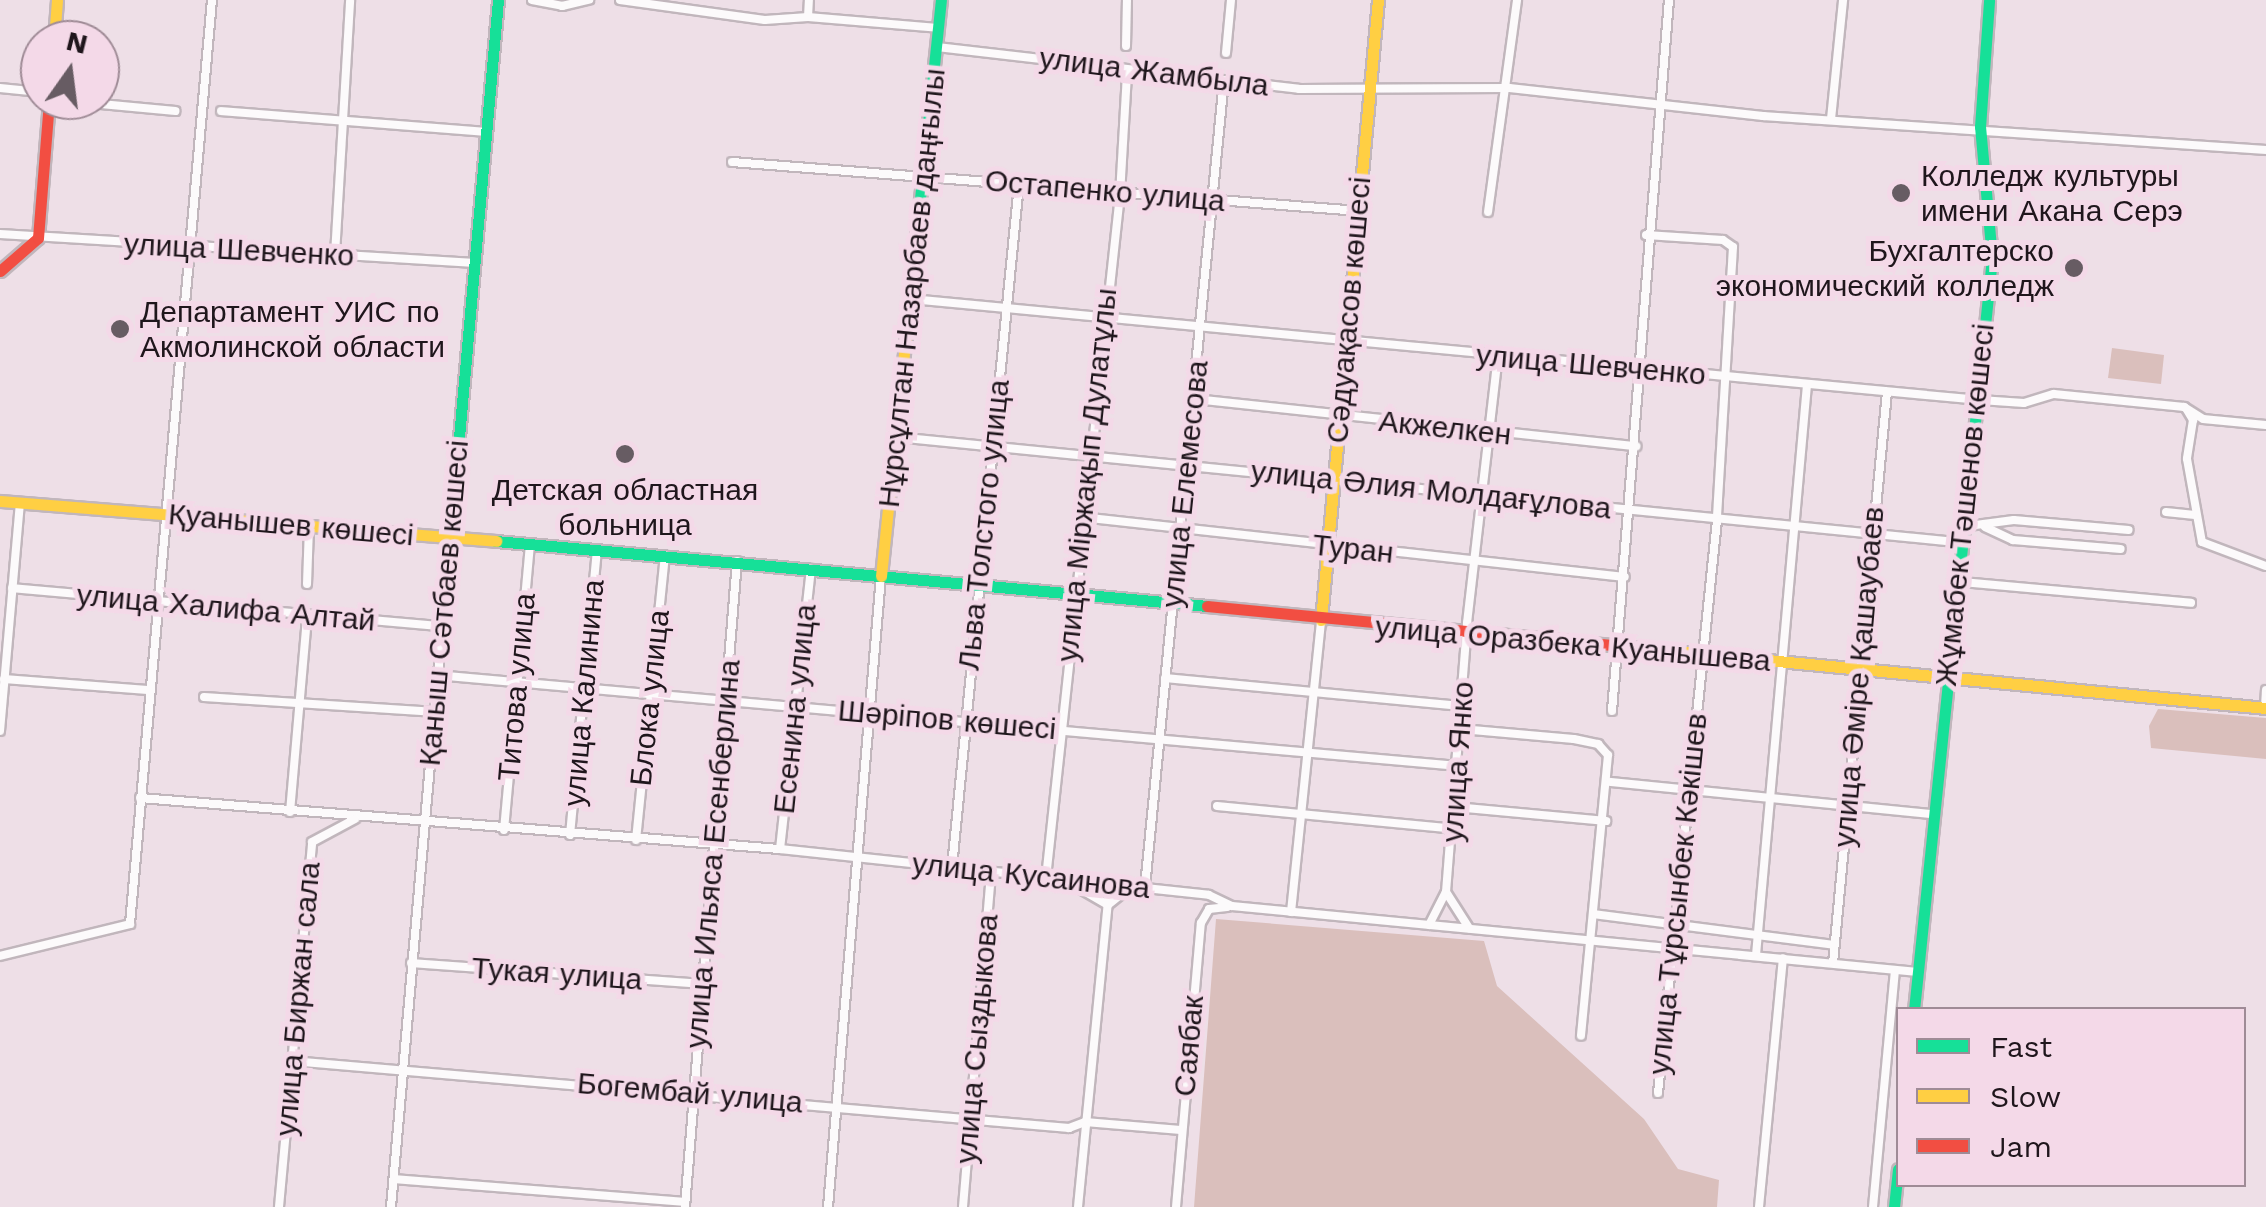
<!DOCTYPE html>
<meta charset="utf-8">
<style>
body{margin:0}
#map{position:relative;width:2266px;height:1207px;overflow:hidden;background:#eedfe7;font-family:"Work Sans",sans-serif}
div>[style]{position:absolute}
.green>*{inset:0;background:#dabfbc}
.roads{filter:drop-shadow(2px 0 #c1b6bc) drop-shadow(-2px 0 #c1b6bc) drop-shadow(0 2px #c1b6bc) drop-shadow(0 -2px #c1b6bc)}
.street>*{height:8px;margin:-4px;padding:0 4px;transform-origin:4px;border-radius:4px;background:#fcfafb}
.fast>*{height:11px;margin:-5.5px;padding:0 5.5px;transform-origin:5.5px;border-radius:5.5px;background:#16e098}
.slow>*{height:11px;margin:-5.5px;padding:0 5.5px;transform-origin:5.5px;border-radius:5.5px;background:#ffcf43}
.jam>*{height:11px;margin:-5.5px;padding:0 5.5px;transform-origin:5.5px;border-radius:5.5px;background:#f24e42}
.dots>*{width:28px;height:28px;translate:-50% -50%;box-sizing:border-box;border:5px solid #f4d9e8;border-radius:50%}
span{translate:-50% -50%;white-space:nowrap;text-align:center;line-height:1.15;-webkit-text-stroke:10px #f4d9e8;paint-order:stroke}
.street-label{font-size:30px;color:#1f161c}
.poi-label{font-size:30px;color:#1f161c}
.left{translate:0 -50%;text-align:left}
.right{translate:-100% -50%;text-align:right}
.legend{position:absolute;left:1896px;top:1007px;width:350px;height:180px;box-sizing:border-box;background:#f4d9e8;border:2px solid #9f8b96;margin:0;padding:12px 18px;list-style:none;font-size:30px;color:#1f161c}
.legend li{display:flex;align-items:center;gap:20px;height:50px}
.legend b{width:50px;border:2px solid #9f8b96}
.north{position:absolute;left:20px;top:20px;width:100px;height:100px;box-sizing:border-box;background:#f4d9e8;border:2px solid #9f8b96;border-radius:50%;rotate:14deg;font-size:28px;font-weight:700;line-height:40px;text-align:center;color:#1f161c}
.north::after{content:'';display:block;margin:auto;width:35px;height:45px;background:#675c63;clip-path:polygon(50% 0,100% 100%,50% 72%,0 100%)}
</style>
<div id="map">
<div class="green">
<div style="clip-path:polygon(2112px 348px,2164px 355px,2161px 384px,2108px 378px)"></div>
<div style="clip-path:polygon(2158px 709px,2266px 718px,2266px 759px,2151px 748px,2149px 726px)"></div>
<div style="clip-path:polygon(1216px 919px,1484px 941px,1497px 986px,1644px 1119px,1678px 1169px,1719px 1180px,1717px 1207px,1194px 1207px)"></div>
</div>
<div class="roads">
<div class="street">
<div style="left:532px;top:0;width:31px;rotate:11deg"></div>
<div style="left:562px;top:6px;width:28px;rotate:-13deg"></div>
<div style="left:620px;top:0;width:146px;rotate:7.9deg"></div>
<div style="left:765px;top:20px;width:43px;rotate:-4deg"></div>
<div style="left:808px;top:17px;width:130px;rotate:4.8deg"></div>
<div style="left:808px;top:17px;width:17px;rotate:-87deg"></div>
<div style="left:1126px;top:46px;width:46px;rotate:-88.8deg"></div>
<div style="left:937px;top:47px;width:364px;rotate:6.6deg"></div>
<div style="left:1299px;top:89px;width:210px;rotate:-0.3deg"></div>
<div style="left:1509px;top:88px;width:256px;rotate:6.3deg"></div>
<div style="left:1763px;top:116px;width:504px;rotate:3.87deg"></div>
<div style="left:1226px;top:53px;width:53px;rotate:-84.6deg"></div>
<div style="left:0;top:88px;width:40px;rotate:5.7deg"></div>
<div style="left:58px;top:100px;width:118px;rotate:5.4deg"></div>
<div style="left:221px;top:111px;width:266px;rotate:4.5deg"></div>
<div style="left:1831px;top:119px;width:120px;rotate:-84.2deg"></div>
<div style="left:732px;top:162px;width:629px;rotate:4.47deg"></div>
<div style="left:1488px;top:212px;width:214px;rotate:-82.2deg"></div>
<div style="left:0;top:234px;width:476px;rotate:3.5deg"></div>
<div style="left:1646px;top:235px;width:77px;rotate:3.7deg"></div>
<div style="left:1723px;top:240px;width:12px;rotate:35deg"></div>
<div style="left:1733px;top:247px;width:273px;rotate:93.4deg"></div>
<div style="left:1717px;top:520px;width:576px;rotate:95.88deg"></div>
<div style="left:335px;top:255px;width:255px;rotate:-86.6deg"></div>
<div style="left:911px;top:299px;width:1074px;rotate:5.4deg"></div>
<div style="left:1980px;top:400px;width:44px;rotate:3.9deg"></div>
<div style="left:2024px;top:403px;width:31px;rotate:-17deg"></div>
<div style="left:2054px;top:394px;width:131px;rotate:5.7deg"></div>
<div style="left:2184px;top:407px;width:22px;rotate:32deg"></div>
<div style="left:2203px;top:419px;width:63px;rotate:5.4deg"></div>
<div style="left:1194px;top:399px;width:445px;rotate:6.1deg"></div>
<div style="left:2187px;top:410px;width:12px;rotate:59deg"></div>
<div style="left:2193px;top:420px;width:39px;rotate:99deg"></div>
<div style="left:2187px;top:459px;width:84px;rotate:79.8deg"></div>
<div style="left:2202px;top:542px;width:68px;rotate:20.6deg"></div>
<div style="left:896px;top:437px;width:1075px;rotate:5.66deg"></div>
<div style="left:2166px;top:512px;width:29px;rotate:6deg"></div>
<div style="left:1081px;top:517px;width:547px;rotate:6.29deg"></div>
<div style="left:1968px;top:526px;width:46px;rotate:-7.4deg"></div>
<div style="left:2014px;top:520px;width:115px;rotate:5deg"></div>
<div style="left:1985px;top:527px;width:31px;rotate:25deg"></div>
<div style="left:2013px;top:540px;width:108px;rotate:4.8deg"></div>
<div style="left:1962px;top:582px;width:230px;rotate:5.2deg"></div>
<div style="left:307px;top:584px;width:56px;rotate:-88deg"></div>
<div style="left:12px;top:588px;width:430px;rotate:5.1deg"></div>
<div style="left:436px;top:675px;width:1026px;rotate:5.09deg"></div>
<div style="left:1165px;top:678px;width:299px;rotate:5.4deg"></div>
<div style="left:4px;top:679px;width:144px;rotate:4.4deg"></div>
<div style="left:204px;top:697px;width:229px;rotate:3.7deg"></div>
<div style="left:2265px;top:708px;width:18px;rotate:-87deg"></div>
<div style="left:1612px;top:711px;width:713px;rotate:-85.42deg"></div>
<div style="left:1461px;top:729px;width:113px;rotate:5.1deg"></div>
<div style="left:1574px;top:739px;width:25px;rotate:12deg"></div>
<div style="left:1598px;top:744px;width:15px;rotate:48deg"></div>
<div style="left:1608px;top:755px;width:282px;rotate:95.5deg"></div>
<div style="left:0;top:731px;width:229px;rotate:-85deg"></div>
<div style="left:1610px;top:782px;width:323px;rotate:5.7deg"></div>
<div style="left:140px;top:798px;width:642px;rotate:4.56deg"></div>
<div style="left:780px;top:849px;width:431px;rotate:6.1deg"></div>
<div style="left:1209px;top:895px;width:25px;rotate:26deg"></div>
<div style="left:1232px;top:906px;width:689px;rotate:5.5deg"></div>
<div style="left:1217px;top:806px;width:238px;rotate:5.5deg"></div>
<div style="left:1455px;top:807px;width:152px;rotate:5.3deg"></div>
<div style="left:290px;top:812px;width:196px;rotate:-85deg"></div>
<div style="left:504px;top:830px;width:286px;rotate:-84.8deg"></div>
<div style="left:570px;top:835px;width:285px;rotate:-84.6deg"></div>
<div style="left:636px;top:840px;width:286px;rotate:-84.2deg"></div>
<div style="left:780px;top:849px;width:282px;rotate:-83.7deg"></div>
<div style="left:952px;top:867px;width:686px;rotate:-84.4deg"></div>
<div style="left:1046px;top:878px;width:687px;rotate:-83.82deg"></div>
<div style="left:1120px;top:195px;width:123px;rotate:-86.7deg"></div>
<div style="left:1070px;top:883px;width:44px;rotate:30.1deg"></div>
<div style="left:1108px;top:905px;width:32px;rotate:-39deg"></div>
<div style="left:1145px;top:887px;width:811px;rotate:-84.41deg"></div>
<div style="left:1446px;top:892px;width:43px;rotate:57.4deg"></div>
<div style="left:1291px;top:912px;width:294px;rotate:-84.1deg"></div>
<div style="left:1593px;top:914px;width:243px;rotate:7.3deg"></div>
<div style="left:1429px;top:925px;width:37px;rotate:-63deg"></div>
<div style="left:1446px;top:892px;width:270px;rotate:-85.5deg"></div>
<div style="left:1467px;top:623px;width:269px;rotate:-83.4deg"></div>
<div style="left:1756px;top:955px;width:572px;rotate:-84.89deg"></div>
<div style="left:0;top:956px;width:134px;rotate:-13.8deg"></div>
<div style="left:130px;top:924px;width:928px;rotate:-84.93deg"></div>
<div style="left:411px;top:963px;width:293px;rotate:4.1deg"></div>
<div style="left:1833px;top:963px;width:574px;rotate:-84.6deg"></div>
<div style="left:292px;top:1061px;width:780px;rotate:4.93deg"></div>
<div style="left:1069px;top:1128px;width:17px;rotate:-21deg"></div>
<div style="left:1085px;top:1122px;width:96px;rotate:4.8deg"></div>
<div style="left:394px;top:1179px;width:292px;rotate:4.5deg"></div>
<div style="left:279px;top:1207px;width:366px;rotate:-84.8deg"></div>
<div style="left:312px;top:842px;width:49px;rotate:-28.1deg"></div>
<div style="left:391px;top:1207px;width:672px;rotate:-84.96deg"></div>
<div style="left:685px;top:1207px;width:648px;rotate:-85.4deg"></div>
<div style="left:828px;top:1207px;width:633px;rotate:-85.2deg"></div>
<div style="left:963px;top:1207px;width:336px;rotate:-85.2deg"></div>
<div style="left:1078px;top:1207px;width:326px;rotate:-84.4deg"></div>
<div style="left:1176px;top:1207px;width:285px;rotate:-85deg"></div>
<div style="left:1201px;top:923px;width:16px;rotate:-60deg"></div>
<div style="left:1209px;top:909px;width:18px;rotate:-6deg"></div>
<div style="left:1759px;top:1207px;width:250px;rotate:-84.5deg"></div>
<div style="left:1873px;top:1207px;width:238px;rotate:-84.7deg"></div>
</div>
<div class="fast">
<div style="left:916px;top:237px;width:238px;rotate:-84deg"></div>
<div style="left:450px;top:538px;width:540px;rotate:-84.9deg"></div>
<div style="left:496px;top:541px;width:714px;rotate:5.22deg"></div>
<div style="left:1914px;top:1010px;width:756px;rotate:-84.08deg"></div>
<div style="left:1992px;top:258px;width:132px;rotate:-95.2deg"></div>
<div style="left:1980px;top:127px;width:127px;rotate:-85.9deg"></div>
<div style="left:1894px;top:1207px;width:38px;rotate:-84deg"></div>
</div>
<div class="slow">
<div style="left:54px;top:40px;width:40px;rotate:-85.7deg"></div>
<div style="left:0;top:501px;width:498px;rotate:4.6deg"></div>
<div style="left:881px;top:576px;width:341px;rotate:-84.1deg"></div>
<div style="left:1321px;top:620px;width:623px;rotate:-84.75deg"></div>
<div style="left:1674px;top:651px;width:595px;rotate:5.5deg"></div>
</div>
<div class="jam">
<div style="left:0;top:271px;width:50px;rotate:-41deg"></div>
<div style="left:38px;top:238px;width:138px;rotate:-85.4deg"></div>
<div style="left:1207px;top:606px;width:469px;rotate:5.5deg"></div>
</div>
</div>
<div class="dots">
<div style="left:1901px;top:193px;background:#675c63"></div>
<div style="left:2074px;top:268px;background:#675c63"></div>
<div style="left:120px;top:329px;background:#675c63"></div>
<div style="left:625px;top:454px;background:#675c63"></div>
</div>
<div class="street-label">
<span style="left:1154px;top:72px;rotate:7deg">улица Жамбыла</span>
<span style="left:1105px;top:191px;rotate:5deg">Остапенко улица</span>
<span style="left:239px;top:250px;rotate:3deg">улица Шевченко</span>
<span style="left:912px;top:288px;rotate:-84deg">Нұрсұлтан Назарбаев даңғылы</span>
<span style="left:1349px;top:310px;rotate:-85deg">Сәдуақасов көшесі</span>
<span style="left:1591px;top:365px;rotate:5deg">улица Шевченко</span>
<span style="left:1445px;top:428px;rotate:6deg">Акжелкен</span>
<span style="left:1087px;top:475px;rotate:-84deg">улица Міржақып Дулатұлы</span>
<span style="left:1185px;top:484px;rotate:-84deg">улица Елемесова</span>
<span style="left:1431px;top:490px;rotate:6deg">улица Әлия Молдағұлова</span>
<span style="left:1965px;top:505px;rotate:-84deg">Жұмабек Тәшенов көшесі</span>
<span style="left:291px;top:525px;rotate:5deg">Қуанышев көшесі</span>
<span style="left:984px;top:525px;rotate:-84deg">Льва Толстого улица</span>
<span style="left:1353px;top:549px;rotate:6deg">Туран</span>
<span style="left:444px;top:603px;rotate:-85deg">Қаныш Сәтбаев көшесі</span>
<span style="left:226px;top:608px;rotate:5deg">улица Халифа Алтай</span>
<span style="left:1573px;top:644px;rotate:5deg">улица Оразбека Куанышева</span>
<span style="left:1859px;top:677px;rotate:-85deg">улица Әміре Қашаубаев</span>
<span style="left:517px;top:687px;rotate:-85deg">Титова улица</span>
<span style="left:584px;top:693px;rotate:-85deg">улица Калинина</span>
<span style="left:650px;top:698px;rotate:-84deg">Блока улица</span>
<span style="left:795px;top:709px;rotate:-84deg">Есенина улица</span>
<span style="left:947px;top:720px;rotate:5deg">Шәріпов көшесі</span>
<span style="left:1458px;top:762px;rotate:-86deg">улица Янко</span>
<span style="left:713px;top:854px;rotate:-85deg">улица Ильяса Есенберлина</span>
<span style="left:1031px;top:876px;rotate:6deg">улица Кусаинова</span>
<span style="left:1678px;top:894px;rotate:-84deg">улица Тұрсынбек Кәкішев</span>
<span style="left:557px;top:974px;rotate:4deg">Тукая улица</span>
<span style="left:298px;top:999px;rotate:-85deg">улица Биржан сала</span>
<span style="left:977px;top:1039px;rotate:-85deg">улица Сыздыкова</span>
<span style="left:1189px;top:1046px;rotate:-85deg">Саябак</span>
<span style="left:690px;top:1093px;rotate:5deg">Богембай улица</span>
</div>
<div class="poi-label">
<span class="left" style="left:1921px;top:193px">Колледж культуры<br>имени Акана Серэ</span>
<span class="right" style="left:2054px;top:268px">Бухгалтерско<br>экономический колледж</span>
<span class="left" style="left:140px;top:329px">Департамент УИС по<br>Акмолинской области</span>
<span style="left:625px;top:507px">Детская областная<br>больница</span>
</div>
<ul class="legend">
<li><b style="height:12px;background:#16e098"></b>Fast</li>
<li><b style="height:12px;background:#ffcf43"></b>Slow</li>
<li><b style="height:12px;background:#f24e42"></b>Jam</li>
</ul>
<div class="north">N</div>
</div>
